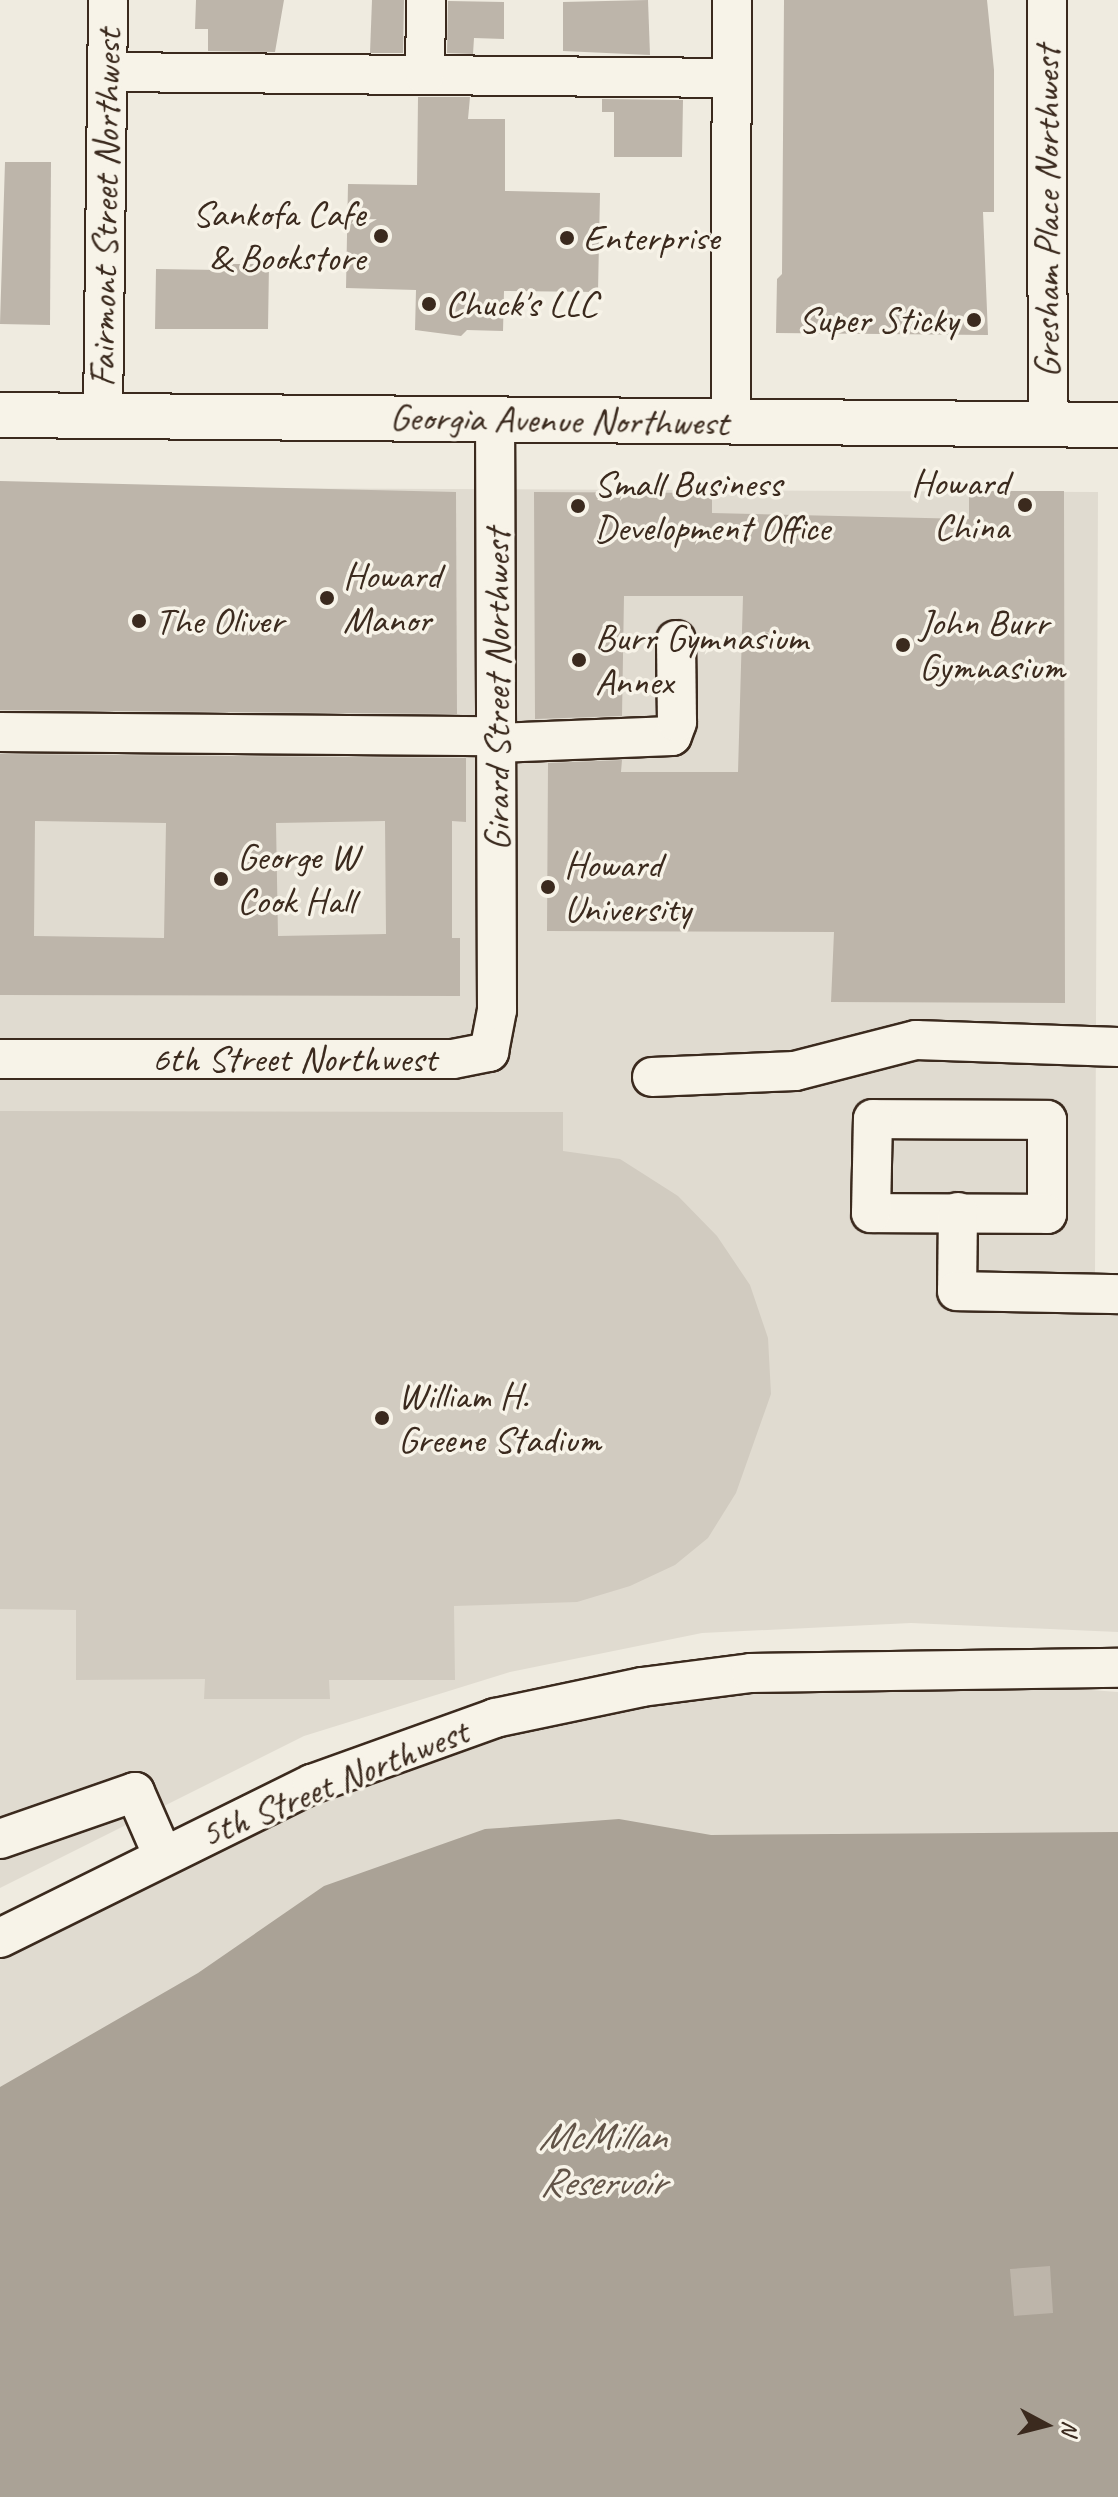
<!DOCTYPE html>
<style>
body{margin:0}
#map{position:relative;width:1118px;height:2497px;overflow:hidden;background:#efebe0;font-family:Caveat,sans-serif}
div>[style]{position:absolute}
.built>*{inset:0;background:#e0dbd0}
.green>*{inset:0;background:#d1cbc0}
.water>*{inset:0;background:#aaa296}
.building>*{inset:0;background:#bdb5aa}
.roads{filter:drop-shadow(2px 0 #3b2a1e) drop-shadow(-2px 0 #3b2a1e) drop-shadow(0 2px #3b2a1e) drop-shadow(0 -2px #3b2a1e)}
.minor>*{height:38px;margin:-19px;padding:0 19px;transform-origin:19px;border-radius:19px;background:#f7f3e8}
.highway>*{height:44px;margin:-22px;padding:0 22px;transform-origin:22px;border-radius:22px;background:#f7f3e8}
.dots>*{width:22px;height:22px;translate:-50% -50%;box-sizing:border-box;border:4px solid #f7f3e8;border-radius:50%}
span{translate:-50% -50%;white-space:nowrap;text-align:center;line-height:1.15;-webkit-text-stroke:7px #f7f3e8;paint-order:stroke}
.street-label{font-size:38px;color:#3b2a1e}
.poi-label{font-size:38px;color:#3b2a1e}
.right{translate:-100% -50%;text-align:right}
.left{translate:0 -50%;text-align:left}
.water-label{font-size:40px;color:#625448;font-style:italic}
.north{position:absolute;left:1006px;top:2385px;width:80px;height:80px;-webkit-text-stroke:6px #f7f3e8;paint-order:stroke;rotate:97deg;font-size:22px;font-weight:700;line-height:32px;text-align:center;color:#3b2a1e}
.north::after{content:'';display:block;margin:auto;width:28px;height:36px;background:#3b2a1e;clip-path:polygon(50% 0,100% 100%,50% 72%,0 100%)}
</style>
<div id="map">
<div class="built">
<div style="clip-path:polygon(0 487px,1098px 492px,1095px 1281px,1118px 1282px,1118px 1632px,911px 1623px,702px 1633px,510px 1672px,304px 1736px,0 1888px)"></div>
<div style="clip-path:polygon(804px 1669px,1118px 1692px,1118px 2497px,0 2497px,0 1943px,312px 1784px,544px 1707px)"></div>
</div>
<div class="green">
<div style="clip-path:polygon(0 1111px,563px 1112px,563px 1151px,620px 1159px,678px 1196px,717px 1236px,750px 1285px,768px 1338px,771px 1394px,736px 1493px,708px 1538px,675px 1565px,630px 1586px,577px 1602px,454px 1606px,455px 1680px,329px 1680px,330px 1699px,204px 1699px,205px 1679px,76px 1680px,76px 1610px,0 1609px)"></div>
</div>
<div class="water">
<div style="clip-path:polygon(619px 1819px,711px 1835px,1118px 1832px,1118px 2497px,0 2497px,0 2087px,198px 1973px,324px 1886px,485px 1829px)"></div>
</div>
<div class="building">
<div style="clip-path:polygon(196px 0,284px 0,275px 52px,208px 51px,208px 29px,195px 29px)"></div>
<div style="clip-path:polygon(372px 0,404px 0,403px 53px,370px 53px)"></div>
<div style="clip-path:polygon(648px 0,650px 55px,563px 51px,563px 2px)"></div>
<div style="clip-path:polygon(784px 0,987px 0,994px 70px,994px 212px,983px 212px,988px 335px,776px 333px,777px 279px,782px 274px)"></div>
<div style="clip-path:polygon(448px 1px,504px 2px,504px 39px,474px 38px,473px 54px,447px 53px)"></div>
<div style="clip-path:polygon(418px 97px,470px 97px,468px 119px,505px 119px,505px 191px,600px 193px,598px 292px,504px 291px,503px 331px,467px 330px,461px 336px,415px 330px,416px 290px,346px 288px,348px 184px,417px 185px)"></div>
<div style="clip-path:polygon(602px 99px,683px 100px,682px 157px,614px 157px,614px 112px,602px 112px)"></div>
<div style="clip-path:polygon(5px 162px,51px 162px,50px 325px,0 324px)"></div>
<div style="clip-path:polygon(220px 264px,269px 264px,268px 329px,155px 329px,156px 269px,220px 270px)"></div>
<div style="clip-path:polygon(0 481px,456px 492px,457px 714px,0 710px)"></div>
<div style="clip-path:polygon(969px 491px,1064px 491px,1065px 1003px,831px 1002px,834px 932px,547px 931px,548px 763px,622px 760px,621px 772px,738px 772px,743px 596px,624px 596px,622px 716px,535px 719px,534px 492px,712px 493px,712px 513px,969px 519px)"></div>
<div style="clip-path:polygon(evenodd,0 754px,466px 758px,466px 822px,452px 821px,452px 938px,460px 938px,460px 996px,0 995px,0 754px,35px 821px,166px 823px,164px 938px,34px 936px,35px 821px,0 754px,385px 821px,386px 934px,278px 936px,276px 823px,385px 821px)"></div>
<div style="clip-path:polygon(1050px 2266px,1053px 2313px,1014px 2316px,1010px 2269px)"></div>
</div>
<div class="roads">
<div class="minor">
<div style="left:1047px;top:0;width:425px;rotate:89.9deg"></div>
<div style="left:108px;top:72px;width:623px;rotate:0.55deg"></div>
<div style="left:425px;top:75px;width:75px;rotate:-89.2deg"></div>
<div style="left:103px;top:416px;width:416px;rotate:-89.3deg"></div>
<div style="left:731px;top:422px;width:422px;rotate:-89.9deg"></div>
<div style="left:0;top:732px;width:497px;rotate:0.5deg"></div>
<div style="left:497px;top:743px;width:175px;rotate:-2.3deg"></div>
<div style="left:672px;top:736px;width:15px;rotate:-70deg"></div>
<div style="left:677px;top:722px;width:82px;rotate:-90.7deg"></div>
<div style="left:0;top:1059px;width:453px"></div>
<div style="left:453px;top:1059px;width:37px;rotate:-11deg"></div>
<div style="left:489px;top:1052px;width:43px;rotate:-79.2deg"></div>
<div style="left:497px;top:1010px;width:591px;rotate:-90.19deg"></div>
<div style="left:652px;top:1077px;width:143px;rotate:-2.4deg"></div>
<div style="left:795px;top:1071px;width:125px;rotate:-14.4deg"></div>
<div style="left:916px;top:1040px;width:202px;rotate:2deg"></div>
<div style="left:873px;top:1119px;width:174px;rotate:0.3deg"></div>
<div style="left:1047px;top:1120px;width:94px;rotate:90deg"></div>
<div style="left:1047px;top:1214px;width:176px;rotate:-179.7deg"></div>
<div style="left:871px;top:1213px;width:94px;rotate:-88.8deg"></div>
<div style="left:958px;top:1212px;width:79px;rotate:90.7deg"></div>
<div style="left:957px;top:1291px;width:161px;rotate:1.1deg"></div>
<div style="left:0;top:1839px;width:143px;rotate:-19.2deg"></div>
<div style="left:135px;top:1792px;width:70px;rotate:66.4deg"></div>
<div style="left:0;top:1938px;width:348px;rotate:-26.3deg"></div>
<div style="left:312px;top:1784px;width:195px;rotate:-19.8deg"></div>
<div style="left:495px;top:1718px;width:150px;rotate:-11.9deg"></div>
<div style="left:642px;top:1687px;width:110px;rotate:-7.3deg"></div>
<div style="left:751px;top:1673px;width:367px;rotate:-0.8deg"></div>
</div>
<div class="highway">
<div style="left:0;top:415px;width:1118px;rotate:0.51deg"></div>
</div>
</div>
<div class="dots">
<div style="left:381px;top:236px;background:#3b2a1e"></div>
<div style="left:567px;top:238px;background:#3b2a1e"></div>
<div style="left:429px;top:304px;background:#3b2a1e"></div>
<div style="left:974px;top:320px;background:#3b2a1e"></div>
<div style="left:1025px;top:505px;background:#3b2a1e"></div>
<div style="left:578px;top:506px;background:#3b2a1e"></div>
<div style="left:327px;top:598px;background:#3b2a1e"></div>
<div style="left:139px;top:621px;background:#3b2a1e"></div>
<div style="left:903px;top:645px;background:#3b2a1e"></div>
<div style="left:579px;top:660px;background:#3b2a1e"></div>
<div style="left:221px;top:879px;background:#3b2a1e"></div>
<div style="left:548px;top:887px;background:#3b2a1e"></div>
<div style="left:382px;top:1418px;background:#3b2a1e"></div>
</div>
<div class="street-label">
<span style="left:105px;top:208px;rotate:-89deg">Fairmont Street Northwest</span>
<span style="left:1047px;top:212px;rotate:-90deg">Gresham Place Northwest</span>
<span style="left:559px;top:420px;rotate:1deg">Georgia Avenue Northwest</span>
<span style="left:497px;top:690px;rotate:-90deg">Girard Street Northwest</span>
<span style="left:294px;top:1059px">6th Street Northwest</span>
<span style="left:334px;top:1783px;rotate:-22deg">5th Street Northwest</span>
</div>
<div class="poi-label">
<span class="right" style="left:365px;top:236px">Sankofa Cafe<br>&amp; Bookstore</span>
<span class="left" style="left:583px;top:238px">Enterprise</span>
<span class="left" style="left:445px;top:304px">Chuck's LLC</span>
<span class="right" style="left:958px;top:320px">Super Sticky</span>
<span class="right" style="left:1009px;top:505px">Howard<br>China</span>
<span class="left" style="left:594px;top:506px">Small Business<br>Development Office</span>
<span class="left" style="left:343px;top:598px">Howard<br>Manor</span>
<span class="left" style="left:155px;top:621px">The Oliver</span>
<span class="left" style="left:919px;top:645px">John Burr<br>Gymnasium</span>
<span class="left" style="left:595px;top:660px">Burr Gymnasium<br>Annex</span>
<span class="left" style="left:237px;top:879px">George W<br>Cook Hall</span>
<span class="left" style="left:564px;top:887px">Howard<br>University</span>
<span class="left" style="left:398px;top:1418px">William H.<br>Greene Stadium</span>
</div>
<div class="water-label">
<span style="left:602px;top:2159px">McMillan<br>Reservoir</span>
</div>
<div class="north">N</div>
</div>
